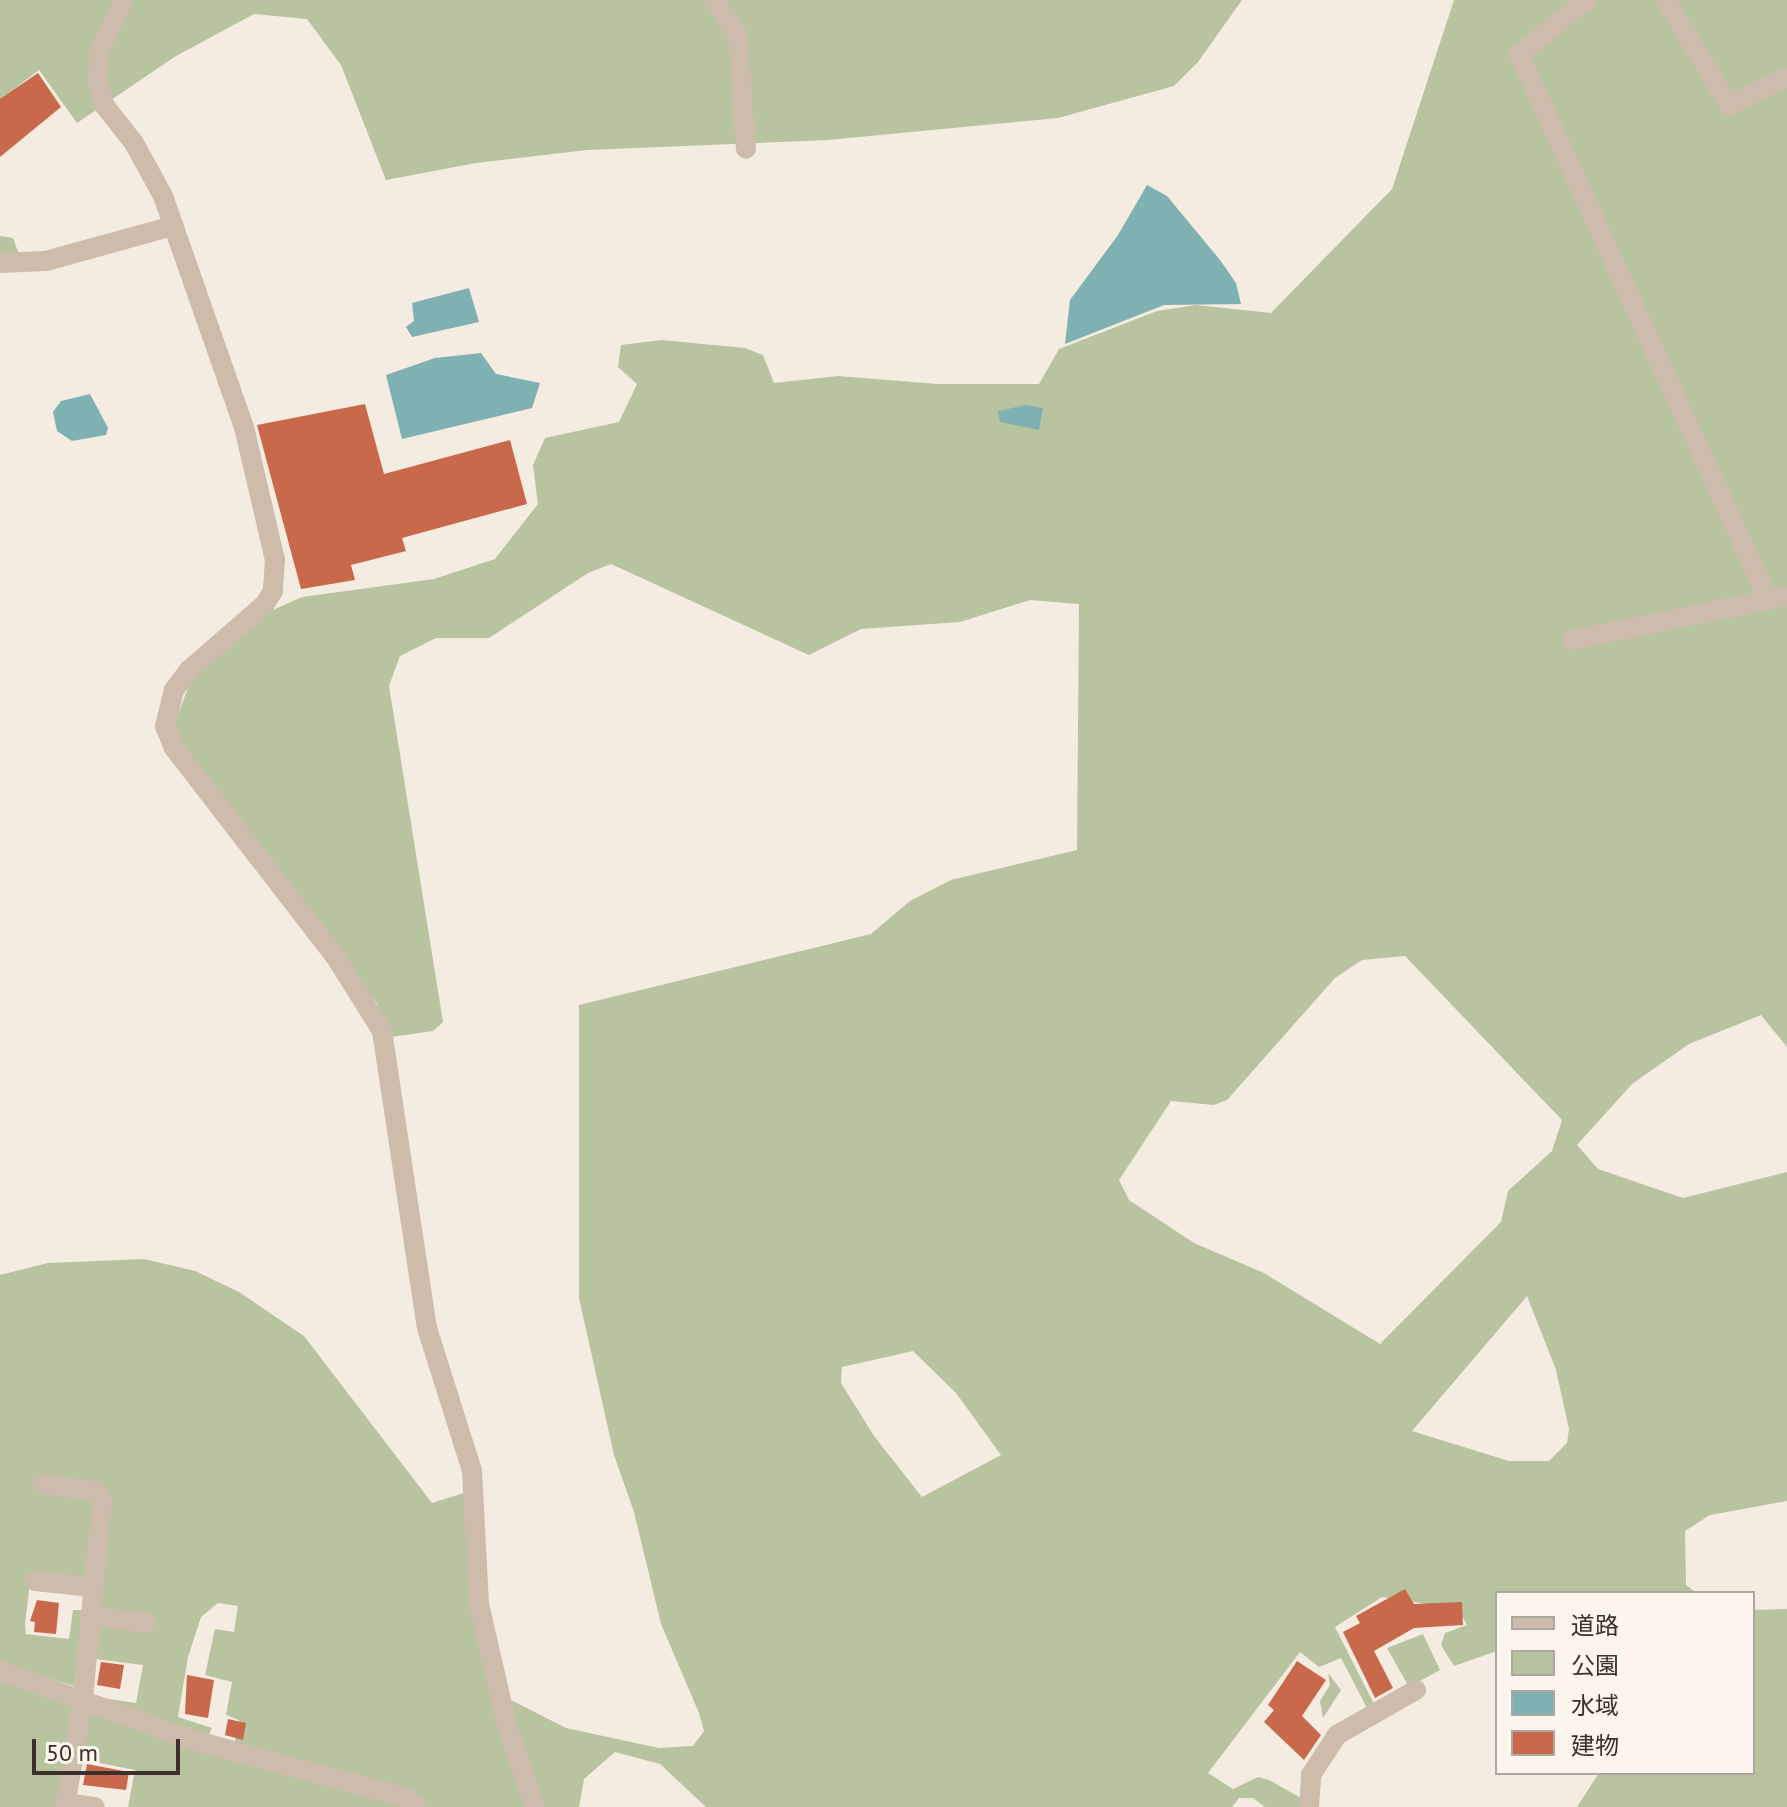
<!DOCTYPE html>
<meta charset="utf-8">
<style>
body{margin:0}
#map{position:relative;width:1787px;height:1807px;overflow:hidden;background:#f4ebe1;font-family:"PT Sans","Noto Sans JP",sans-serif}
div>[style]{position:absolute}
.green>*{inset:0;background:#b8c4a0}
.water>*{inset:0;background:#7fb0b2}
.building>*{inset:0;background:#c8694b}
.minor>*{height:20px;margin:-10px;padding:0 10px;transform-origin:10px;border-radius:10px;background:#cdbbac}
span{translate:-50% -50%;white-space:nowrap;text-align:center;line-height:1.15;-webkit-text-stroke:6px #fbf5ee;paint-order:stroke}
.legend{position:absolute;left:1495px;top:1591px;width:260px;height:184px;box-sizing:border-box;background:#fbf5ee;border:2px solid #aea6a0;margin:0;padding:10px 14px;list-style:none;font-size:24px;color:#3b302b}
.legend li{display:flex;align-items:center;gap:16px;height:40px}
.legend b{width:40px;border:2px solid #aea6a0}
.scale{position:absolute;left:32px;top:1739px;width:148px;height:36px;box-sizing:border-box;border:4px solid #3b302b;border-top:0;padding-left:10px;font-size:24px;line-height:28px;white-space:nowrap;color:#3b302b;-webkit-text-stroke:6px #fbf5ee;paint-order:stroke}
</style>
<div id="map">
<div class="green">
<div style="clip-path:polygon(0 0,1242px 0,1198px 62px,1174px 86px,1058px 118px,828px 140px,587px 150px,476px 163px,386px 180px,341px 65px,307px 19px,254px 14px,176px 56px,77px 123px,39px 70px,0 100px)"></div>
<div style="clip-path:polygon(evenodd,1454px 0,1787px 0,1787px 1047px,1761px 1015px,1689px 1044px,1632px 1084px,1577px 1145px,1598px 1169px,1683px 1198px,1787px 1172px,1787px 1501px,1710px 1515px,1685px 1531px,1686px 1585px,1697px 1593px,1497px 1593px,1497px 1651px,1454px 1666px,1441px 1645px,1445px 1633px,1467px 1625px,1458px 1609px,1382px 1597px,1335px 1627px,1375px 1706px,1368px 1710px,1341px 1658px,1319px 1667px,1300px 1652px,1208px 1773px,1233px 1789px,1258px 1777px,1269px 1780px,1301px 1798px,1304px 1807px,1265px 1807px,1253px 1798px,1239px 1798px,1232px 1807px,706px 1807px,660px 1764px,615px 1752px,584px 1779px,579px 1807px,128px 1807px,135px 1770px,79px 1759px,87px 1712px,234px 1746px,239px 1720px,226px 1715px,232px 1682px,205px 1675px,215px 1629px,234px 1632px,238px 1606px,218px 1603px,201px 1617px,188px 1657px,178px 1717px,212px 1728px,208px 1736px,101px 1698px,136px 1703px,143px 1665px,95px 1659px,101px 1612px,86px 1582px,30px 1583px,25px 1624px,26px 1634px,69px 1639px,73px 1610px,84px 1610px,74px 1686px,22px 1670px,76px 1710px,67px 1807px,0 1807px,0 1275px,48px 1263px,144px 1259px,195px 1271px,239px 1292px,304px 1336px,432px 1503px,467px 1492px,493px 1691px,566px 1728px,659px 1748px,693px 1746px,704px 1731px,699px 1713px,661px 1624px,634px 1512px,614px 1455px,579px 1298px,579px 1005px,871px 934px,910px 901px,951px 880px,1077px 850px,1079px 604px,1030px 600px,960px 622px,861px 629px,809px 655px,611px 564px,588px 573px,489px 638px,436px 638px,400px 656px,389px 686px,443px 1022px,433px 1031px,391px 1037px,377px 1003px,183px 749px,173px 728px,193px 674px,264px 614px,302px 597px,434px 579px,495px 559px,538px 504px,533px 465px,545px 438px,619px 422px,637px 384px,618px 367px,621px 345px,661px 340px,745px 348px,763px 355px,774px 383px,838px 376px,937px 384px,1039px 384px,1059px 349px,1157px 311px,1196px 305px,1271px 313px,1392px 189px,1454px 0,1405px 956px,1562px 1120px,1552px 1151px,1508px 1191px,1501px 1222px,1380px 1344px,1264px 1273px,1194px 1243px,1129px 1200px,1119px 1180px,1171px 1101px,1214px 1105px,1227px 1100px,1335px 978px,1362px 960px,1405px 956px,1454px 0,1527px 1296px,1556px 1370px,1569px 1429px,1567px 1443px,1549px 1461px,1509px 1461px,1412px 1431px,1527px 1296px,1454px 0,913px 1351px,956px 1393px,1001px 1455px,922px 1497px,874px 1436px,841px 1383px,842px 1367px,913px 1351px)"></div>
<div style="clip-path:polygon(0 236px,13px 238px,20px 257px,0 263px)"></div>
<div style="clip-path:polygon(1787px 1609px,1787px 1807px,1577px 1807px,1599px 1773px,1753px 1773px,1753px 1610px)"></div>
<div style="clip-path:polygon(1423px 1634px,1440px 1670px,1409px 1687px,1387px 1648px)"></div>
<div style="clip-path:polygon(1328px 1673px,1341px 1690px,1323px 1718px,1320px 1701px,1330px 1685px)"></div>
</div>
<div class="water">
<div style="clip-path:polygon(1147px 185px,1167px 196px,1220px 260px,1236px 283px,1241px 304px,1164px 305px,1065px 344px,1070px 300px,1118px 235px)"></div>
<div style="clip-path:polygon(469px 288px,479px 322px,412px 337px,406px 327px,414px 321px,412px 303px)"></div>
<div style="clip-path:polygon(481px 353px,496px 374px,540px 383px,532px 408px,402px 439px,386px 375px,435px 358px)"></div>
<div style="clip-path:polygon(90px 394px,108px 428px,106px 435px,72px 441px,57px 431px,53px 412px,61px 401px)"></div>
<div style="clip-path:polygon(1026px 405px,1043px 408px,1039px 430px,1000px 422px,998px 411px)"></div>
</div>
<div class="building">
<div style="clip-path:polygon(38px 73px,61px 107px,0 157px,0 99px)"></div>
<div style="clip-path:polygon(365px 404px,384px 474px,510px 440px,527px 504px,402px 538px,406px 551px,351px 565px,355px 580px,301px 589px,257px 425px)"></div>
<div style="clip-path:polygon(1405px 1589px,1414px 1604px,1462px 1602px,1463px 1625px,1414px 1628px,1374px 1651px,1393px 1688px,1375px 1698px,1343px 1632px,1360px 1623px,1356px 1616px)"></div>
<div style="clip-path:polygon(37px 1600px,59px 1603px,56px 1634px,34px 1632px,35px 1622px,30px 1621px)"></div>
<div style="clip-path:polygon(1297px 1661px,1326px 1680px,1302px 1716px,1321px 1735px,1304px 1760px,1264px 1722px,1274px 1710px,1268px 1705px)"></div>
<div style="clip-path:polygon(101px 1662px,124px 1665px,120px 1689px,97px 1685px)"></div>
<div style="clip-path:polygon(187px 1675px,214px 1680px,208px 1718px,185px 1714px)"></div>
<div style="clip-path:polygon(228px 1719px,246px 1723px,243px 1740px,225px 1735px)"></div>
<div style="clip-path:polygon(87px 1764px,129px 1772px,126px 1790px,83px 1785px)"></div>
</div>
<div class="minor">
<div style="left:124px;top:0;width:58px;rotate:115.7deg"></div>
<div style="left:99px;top:52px;width:30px;rotate:92deg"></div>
<div style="left:98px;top:82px;width:24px;rotate:75deg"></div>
<div style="left:104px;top:105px;width:48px;rotate:51.7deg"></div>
<div style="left:134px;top:143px;width:60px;rotate:61.3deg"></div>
<div style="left:163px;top:196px;width:245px;rotate:70.7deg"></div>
<div style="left:244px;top:427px;width:137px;rotate:76.9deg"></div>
<div style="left:275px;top:560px;width:31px;rotate:94deg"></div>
<div style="left:273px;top:591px;width:15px;rotate:122deg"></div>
<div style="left:265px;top:604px;width:101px;rotate:139deg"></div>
<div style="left:189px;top:670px;width:25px;rotate:127deg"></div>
<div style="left:174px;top:690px;width:37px;rotate:104deg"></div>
<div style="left:165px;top:726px;width:24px;rotate:68deg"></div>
<div style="left:174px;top:748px;width:263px;rotate:52.3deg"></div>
<div style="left:335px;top:956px;width:89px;rotate:57.9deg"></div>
<div style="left:382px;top:1031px;width:300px;rotate:81.4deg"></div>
<div style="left:427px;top:1328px;width:150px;rotate:72.5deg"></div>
<div style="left:472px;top:1471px;width:133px;rotate:87deg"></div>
<div style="left:479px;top:1604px;width:125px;rotate:77.1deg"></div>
<div style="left:507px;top:1726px;width:86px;rotate:70.9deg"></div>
<div style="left:714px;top:0;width:42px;rotate:55.6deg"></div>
<div style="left:738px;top:35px;width:114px;rotate:86deg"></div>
<div style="left:1587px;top:0;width:87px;rotate:141.5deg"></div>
<div style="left:1519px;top:54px;width:599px;rotate:65.45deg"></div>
<div style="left:1666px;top:0;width:122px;rotate:59deg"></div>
<div style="left:1729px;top:105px;width:64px;rotate:-25.8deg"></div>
<div style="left:0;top:263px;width:46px;rotate:-2.5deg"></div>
<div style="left:46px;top:261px;width:132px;rotate:-15.4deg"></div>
<div style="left:1571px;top:640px;width:220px;rotate:-11.5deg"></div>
<div style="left:43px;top:1484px;width:54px;rotate:7.4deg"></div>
<div style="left:97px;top:1491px;width:11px;rotate:63deg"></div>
<div style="left:102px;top:1501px;width:199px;rotate:95.5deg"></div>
<div style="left:83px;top:1699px;width:109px;rotate:99.5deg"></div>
<div style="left:35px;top:1581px;width:58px;rotate:5.9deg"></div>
<div style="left:90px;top:1616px;width:56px;rotate:7.1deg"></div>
<div style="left:0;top:1671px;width:205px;rotate:19.7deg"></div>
<div style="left:193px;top:1740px;width:222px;rotate:15.2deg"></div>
<div style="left:407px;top:1798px;width:13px;rotate:42deg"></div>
<div style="left:66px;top:1803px;width:29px;rotate:8deg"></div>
<div style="left:1309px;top:1807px;width:32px;rotate:-86deg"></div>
<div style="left:1311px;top:1775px;width:48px;rotate:-57deg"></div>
<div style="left:1337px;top:1735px;width:91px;rotate:-29.7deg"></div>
</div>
<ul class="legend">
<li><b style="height:10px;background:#cdbbac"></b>道路</li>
<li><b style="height:22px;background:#b8c4a0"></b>公園</li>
<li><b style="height:22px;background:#7fb0b2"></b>水域</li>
<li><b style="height:22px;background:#c8694b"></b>建物</li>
</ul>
<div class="scale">50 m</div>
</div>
